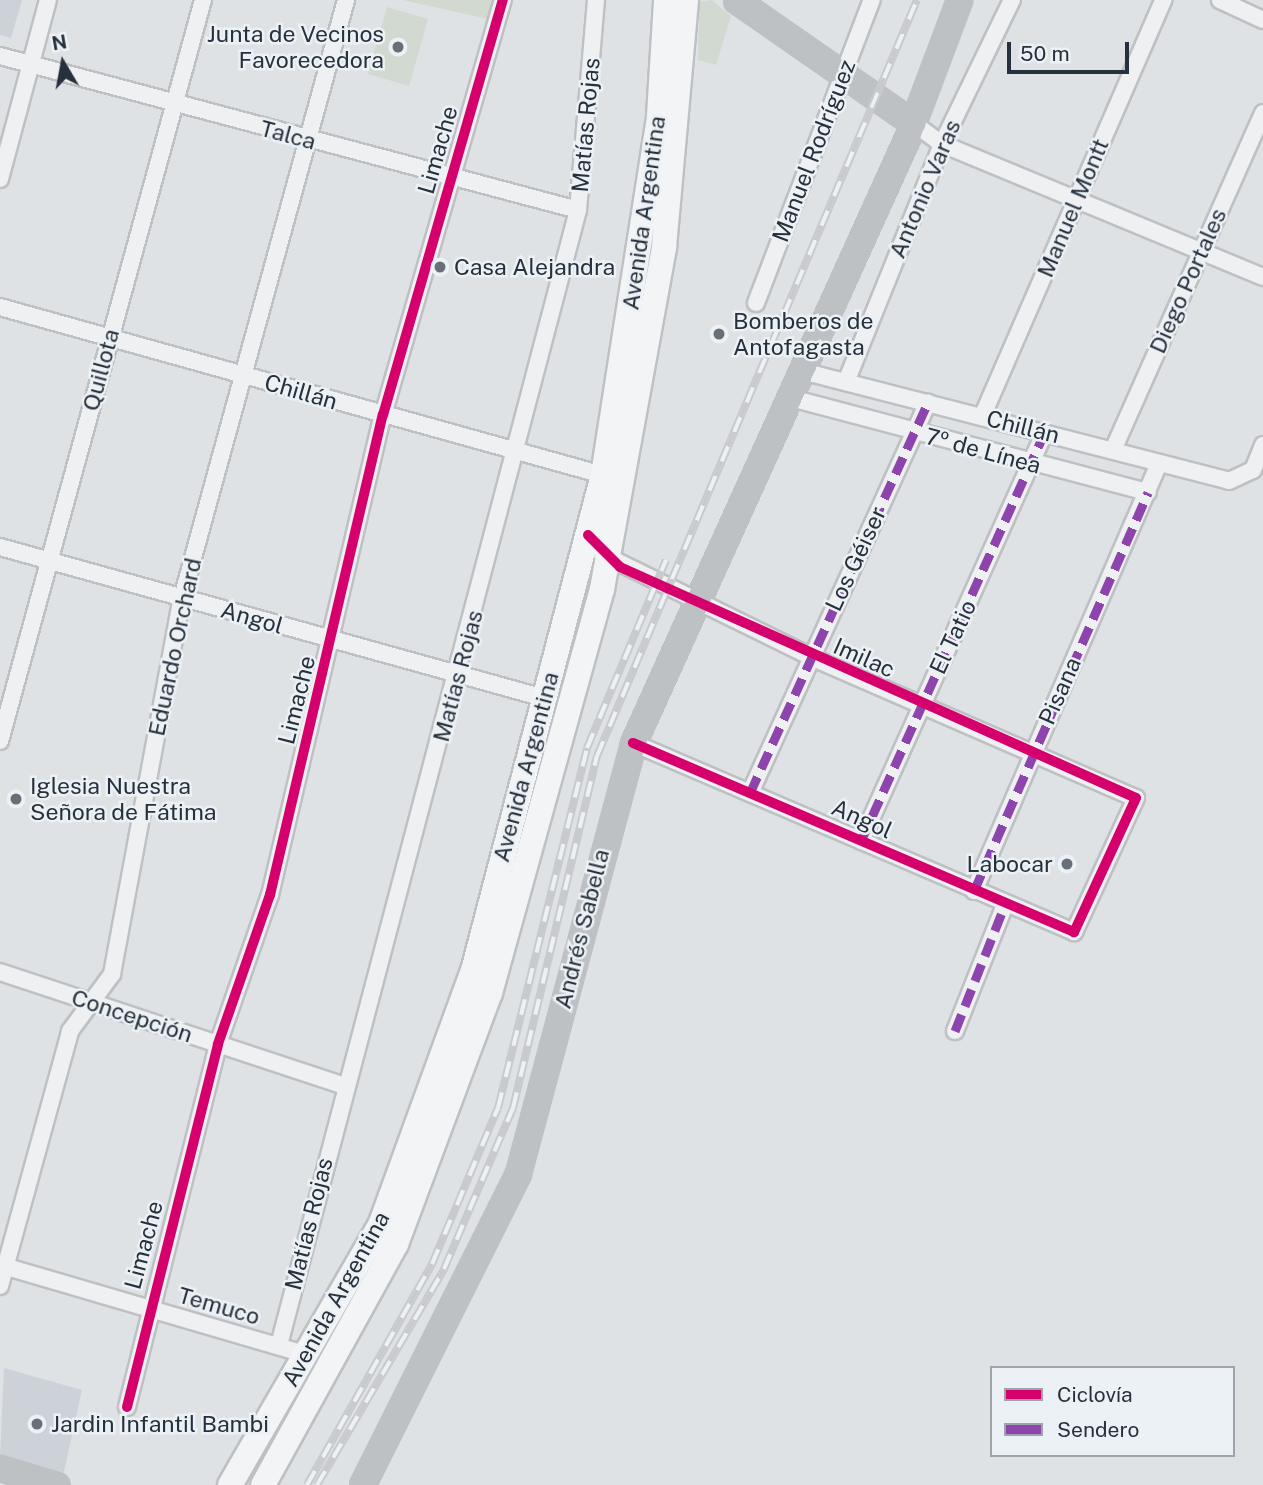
<!DOCTYPE html>
<meta charset="utf-8">
<style>
body{margin:0}
#map{position:relative;width:1263px;height:1485px;overflow:hidden;background:#dfe2e5;font-family:"Public Sans",sans-serif}
div>[style]{position:absolute}
.built>*{inset:0;background:#cdd2d8}
.green>*{inset:0;background:#d1d9d0}
.roads{filter:drop-shadow(2px 0 #bec0c3) drop-shadow(-2px 0 #bec0c3) drop-shadow(0 2px #bec0c3) drop-shadow(0 -2px #bec0c3)}
.street>*{height:16px;margin:-8px;padding:0 8px;transform-origin:8px;border-radius:8px;background:#eff0f1}
.secondary>*{height:23px;margin:-11.5px;padding:0 11.5px;transform-origin:11.5px;border-radius:11.5px;background:#bdc1c4}
.primary>*{height:24px;margin:-12px;padding:0 12px;transform-origin:12px;border-radius:12px;background:#f3f4f5}
.rail>*{height:8px;margin-top:-4px;transform-origin:0;background:repeating-linear-gradient(90deg,#ecf1f5 0 16px,#c8cacd 0 32px);box-sizing:border-box;border-block:2px solid #c8cacd}
.quiet>*{height:9px;margin-top:-4.5px;transform-origin:0;background:repeating-linear-gradient(90deg,#8e44ad 0 18px,transparent 0 27px)}
.cycleway>*{height:10px;margin:-5px;padding:0 5px;transform-origin:5px;border-radius:5px;background:#d6006c}
.dots>*{width:19px;height:19px;translate:-50% -50%;box-sizing:border-box;border:4px solid #ecf1f5;border-radius:50%}
span{translate:-50% -50%;white-space:nowrap;text-align:center;line-height:1.15;-webkit-text-stroke:5px #ecf1f5;paint-order:stroke}
.poi-label{font-size:23px;color:#27313d}
.right{translate:-100% -50%;text-align:right}
.left{translate:0 -50%;text-align:left}
.street-label{font-size:23px;color:#27313d}
.legend{position:absolute;left:990px;top:1366px;width:245px;height:91px;box-sizing:border-box;background:#ecf1f5;border:2px solid #9da4ab;margin:0;padding:9px 12px;list-style:none;font-size:21px;color:#27313d}
.legend li{display:flex;align-items:center;gap:14px;height:35px}
.legend b{width:35px;border:2px solid #9da4ab}
.north{position:absolute;left:28px;top:28px;width:70px;height:70px;-webkit-text-stroke:5px #ecf1f5;paint-order:stroke;rotate:350deg;font-size:19px;font-weight:700;line-height:28px;text-align:center;color:#27313d}
.north::after{content:'';display:block;margin:auto;width:24px;height:32px;background:#27313d;clip-path:polygon(50% 0,100% 100%,50% 72%,0 100%)}
.scale{position:absolute;left:1007px;top:42px;width:122px;height:32px;box-sizing:border-box;border:4px solid #27313d;border-top:0;padding-left:9px;font-size:21px;line-height:24px;white-space:nowrap;color:#27313d;-webkit-text-stroke:5px #ecf1f5;paint-order:stroke}
</style>
<div id="map">
<div class="built">
<div style="clip-path:polygon(0 0,22px 0,11px 38px,0 35px)"></div>
<div style="clip-path:polygon(4px 1368px,82px 1390px,63px 1476px,0 1458px)"></div>
</div>
<div class="green">
<div style="clip-path:polygon(403px 0,503px 0,497px 21px)"></div>
<div style="clip-path:polygon(712px 0,731px 16px,716px 65px,698px 60px,699px 2px)"></div>
<div style="clip-path:polygon(387px 7px,428px 19px,409px 86px,368px 74px)"></div>
</div>
<div class="roads">
<div class="street">
<div style="left:1220px;top:0;width:47px;rotate:24.9deg"></div>
<div style="left:0;top:56px;width:598px;rotate:14.92deg"></div>
<div style="left:913px;top:123px;width:36px;rotate:36deg"></div>
<div style="left:942px;top:144px;width:347px;rotate:22.5deg"></div>
<div style="left:0;top:179px;width:185px;rotate:-75deg"></div>
<div style="left:756px;top:303px;width:324px;rotate:-69.1deg"></div>
<div style="left:0;top:307px;width:626px;rotate:15.57deg"></div>
<div style="left:802px;top:371px;width:441px;rotate:14.4deg"></div>
<div style="left:1229px;top:481px;width:26px;rotate:-25deg"></div>
<div style="left:1253px;top:470px;width:27px;rotate:-68deg"></div>
<div style="left:846px;top:382px;width:257px;rotate:-68deg"></div>
<div style="left:942px;top:144px;width:160px;rotate:-64.1deg"></div>
<div style="left:791px;top:398px;width:369px;rotate:14.8deg"></div>
<div style="left:982px;top:417px;width:455px;rotate:-66.5deg"></div>
<div style="left:1113px;top:450px;width:369px;rotate:-66deg"></div>
<div style="left:0;top:547px;width:565px;rotate:15.51deg"></div>
<div style="left:602px;top:554px;width:233px;rotate:26.2deg"></div>
<div style="left:811px;top:657px;width:354px;rotate:23.5deg"></div>
<div style="left:1136px;top:798px;width:148px;rotate:114.8deg"></div>
<div style="left:1074px;top:932px;width:480px;rotate:-156.8deg"></div>
<div style="left:0;top:741px;width:768px;rotate:-74.68deg"></div>
<div style="left:750px;top:793px;width:429px;rotate:-65.5deg"></div>
<div style="left:861px;top:841px;width:447px;rotate:-65.8deg"></div>
<div style="left:974px;top:891px;width:464px;rotate:-66.6deg"></div>
<div style="left:0;top:972px;width:362px;rotate:18.3deg"></div>
<div style="left:955px;top:1031px;width:136px;rotate:-68.4deg"></div>
<div style="left:0;top:1265px;width:318px;rotate:16.3deg"></div>
<div style="left:0;top:1286px;width:264px;rotate:-74.6deg"></div>
<div style="left:70px;top:1031px;width:71px;rotate:-53.6deg"></div>
<div style="left:112px;top:974px;width:382px;rotate:-79.5deg"></div>
<div style="left:182px;top:598px;width:620px;rotate:-74.66deg"></div>
<div style="left:279px;top:1345px;width:1174px;rotate:-75.24deg"></div>
<div style="left:578px;top:210px;width:211px;rotate:-85.1deg"></div>
<div style="left:127px;top:1407px;width:374px;rotate:-75.9deg"></div>
<div style="left:218px;top:1044px;width:158px;rotate:-70.8deg"></div>
<div style="left:270px;top:895px;width:493px;rotate:-76.8deg"></div>
<div style="left:383px;top:415px;width:432px;rotate:-73.9deg"></div>
</div>
<div class="secondary">
<div style="left:736px;top:0;width:216px;rotate:34.8deg"></div>
<div style="left:0;top:1468px;width:59px;rotate:16.9deg"></div>
<div style="left:362px;top:1485px;width:349px;rotate:-63.4deg"></div>
<div style="left:518px;top:1173px;width:445px;rotate:-75deg"></div>
<div style="left:633px;top:743px;width:666px;rotate:-65.63deg"></div>
<div style="left:908px;top:136px;width:145px;rotate:-69.4deg"></div>
</div>
<div class="primary">
<div style="left:230px;top:1485px;width:302px;rotate:-60deg"></div>
<div style="left:381px;top:1223px;width:272px;rotate:-70deg"></div>
<div style="left:474px;top:967px;width:509px;rotate:-75.31deg"></div>
<div style="left:603px;top:475px;width:363px;rotate:-81.1deg"></div>
<div style="left:659px;top:116px;width:116px;rotate:-86.5deg"></div>
<div style="left:263px;top:1485px;width:275px;rotate:-61.1deg"></div>
<div style="left:396px;top:1244px;width:268px;rotate:-69.5deg"></div>
<div style="left:490px;top:993px;width:419px;rotate:-74.5deg"></div>
<div style="left:602px;top:589px;width:348px;rotate:-79.7deg"></div>
<div style="left:664px;top:247px;width:248px;rotate:-84.9deg"></div>
</div>
</div>
<div class="rail">
<div style="left:307px;top:1485px;width:254px;rotate:-60.5deg"></div>
<div style="left:432px;top:1264px;width:169px;rotate:-67.1deg"></div>
<div style="left:498px;top:1108px;width:371px;rotate:-76.1deg"></div>
<div style="left:587px;top:748px;width:204px;rotate:-67.2deg"></div>
<div style="left:317px;top:1485px;width:251px;rotate:-59.5deg"></div>
<div style="left:444px;top:1269px;width:175px;rotate:-66.8deg"></div>
<div style="left:513px;top:1108px;width:362px;rotate:-76.6deg"></div>
<div style="left:597px;top:756px;width:821px;rotate:-67.06deg"></div>
</div>
<div class="quiet">
<div style="left:750px;top:793px;width:429px;rotate:-65.5deg"></div>
<div style="left:861px;top:841px;width:447px;rotate:-65.8deg"></div>
<div style="left:974px;top:891px;width:435px;rotate:-66.4deg"></div>
<div style="left:955px;top:1031px;width:136px;rotate:-68.4deg"></div>
</div>
<div class="cycleway">
<div style="left:588px;top:535px;width:45px;rotate:45deg"></div>
<div style="left:620px;top:567px;width:565px;rotate:24.12deg"></div>
<div style="left:1136px;top:798px;width:148px;rotate:114.8deg"></div>
<div style="left:1074px;top:932px;width:480px;rotate:-156.8deg"></div>
<div style="left:127px;top:1407px;width:374px;rotate:-75.9deg"></div>
<div style="left:218px;top:1044px;width:158px;rotate:-70.8deg"></div>
<div style="left:270px;top:895px;width:493px;rotate:-76.8deg"></div>
<div style="left:383px;top:415px;width:432px;rotate:-73.9deg"></div>
</div>
<div class="dots">
<div style="left:398px;top:47px;background:#676f78"></div>
<div style="left:440px;top:267px;background:#676f78"></div>
<div style="left:719px;top:334px;background:#676f78"></div>
<div style="left:16px;top:799px;background:#676f78"></div>
<div style="left:1067px;top:864px;background:#676f78"></div>
<div style="left:37px;top:1424px;background:#676f78"></div>
</div>
<div class="poi-label">
<span class="right" style="left:384px;top:47px">Junta de Vecinos<br>Favorecedora</span>
<span class="left" style="left:454px;top:267px">Casa Alejandra</span>
<span class="left" style="left:733px;top:334px">Bomberos de<br>Antofagasta</span>
<span class="left" style="left:30px;top:799px">Iglesia Nuestra<br>Señora de Fátima</span>
<span class="right" style="left:1053px;top:864px">Labocar</span>
<span class="left" style="left:51px;top:1424px">Jardin Infantil Bambi</span>
</div>
<div class="street-label">
<span style="left:586px;top:125px;rotate:-85deg">Matías Rojas</span>
<span style="left:288px;top:135px;rotate:15deg">Talca</span>
<span style="left:438px;top:150px;rotate:-74deg">Limache</span>
<span style="left:814px;top:151px;rotate:-69deg">Manuel Rodríguez</span>
<span style="left:925px;top:189px;rotate:-67deg">Antonio Varas</span>
<span style="left:1073px;top:208px;rotate:-67deg">Manuel Montt</span>
<span style="left:644px;top:213px;rotate:-82deg">Avenida Argentina</span>
<span style="left:1188px;top:281px;rotate:-66deg">Diego Portales</span>
<span style="left:101px;top:370px;rotate:-75deg">Quillota</span>
<span style="left:301px;top:392px;rotate:16deg">Chillán</span>
<span style="left:1023px;top:427px;rotate:14deg">Chillán</span>
<span style="left:983px;top:451px;rotate:15deg">7º de Línea</span>
<span style="left:856px;top:559px;rotate:-65deg">Los Géiser</span>
<span style="left:252px;top:618px;rotate:16deg">Angol</span>
<span style="left:953px;top:637px;rotate:-65deg">El Tatio</span>
<span style="left:175px;top:647px;rotate:-78deg">Eduardo Orchard</span>
<span style="left:864px;top:658px;rotate:24deg">Imilac</span>
<span style="left:458px;top:676px;rotate:-75deg">Matías Rojas</span>
<span style="left:1060px;top:691px;rotate:-66deg">Pisana</span>
<span style="left:297px;top:700px;rotate:-76deg">Limache</span>
<span style="left:526px;top:767px;rotate:-75deg">Avenida Argentina</span>
<span style="left:862px;top:819px;rotate:24deg">Angol</span>
<span style="left:582px;top:929px;rotate:-76deg">Andrés Sabella</span>
<span style="left:132px;top:1016px;rotate:18deg">Concepción</span>
<span style="left:309px;top:1224px;rotate:-76deg">Matías Rojas</span>
<span style="left:144px;top:1245px;rotate:-75deg">Limache</span>
<span style="left:336px;top:1299px;rotate:-61deg">Avenida Argentina</span>
<span style="left:219px;top:1306px;rotate:16deg">Temuco</span>
</div>
<ul class="legend">
<li><b style="height:9px;background:#d6006c"></b>Ciclovía</li>
<li><b style="height:9px;background:#8e44ad"></b>Sendero</li>
</ul>
<div class="north">N</div>
<div class="scale">50 m</div>
</div>
